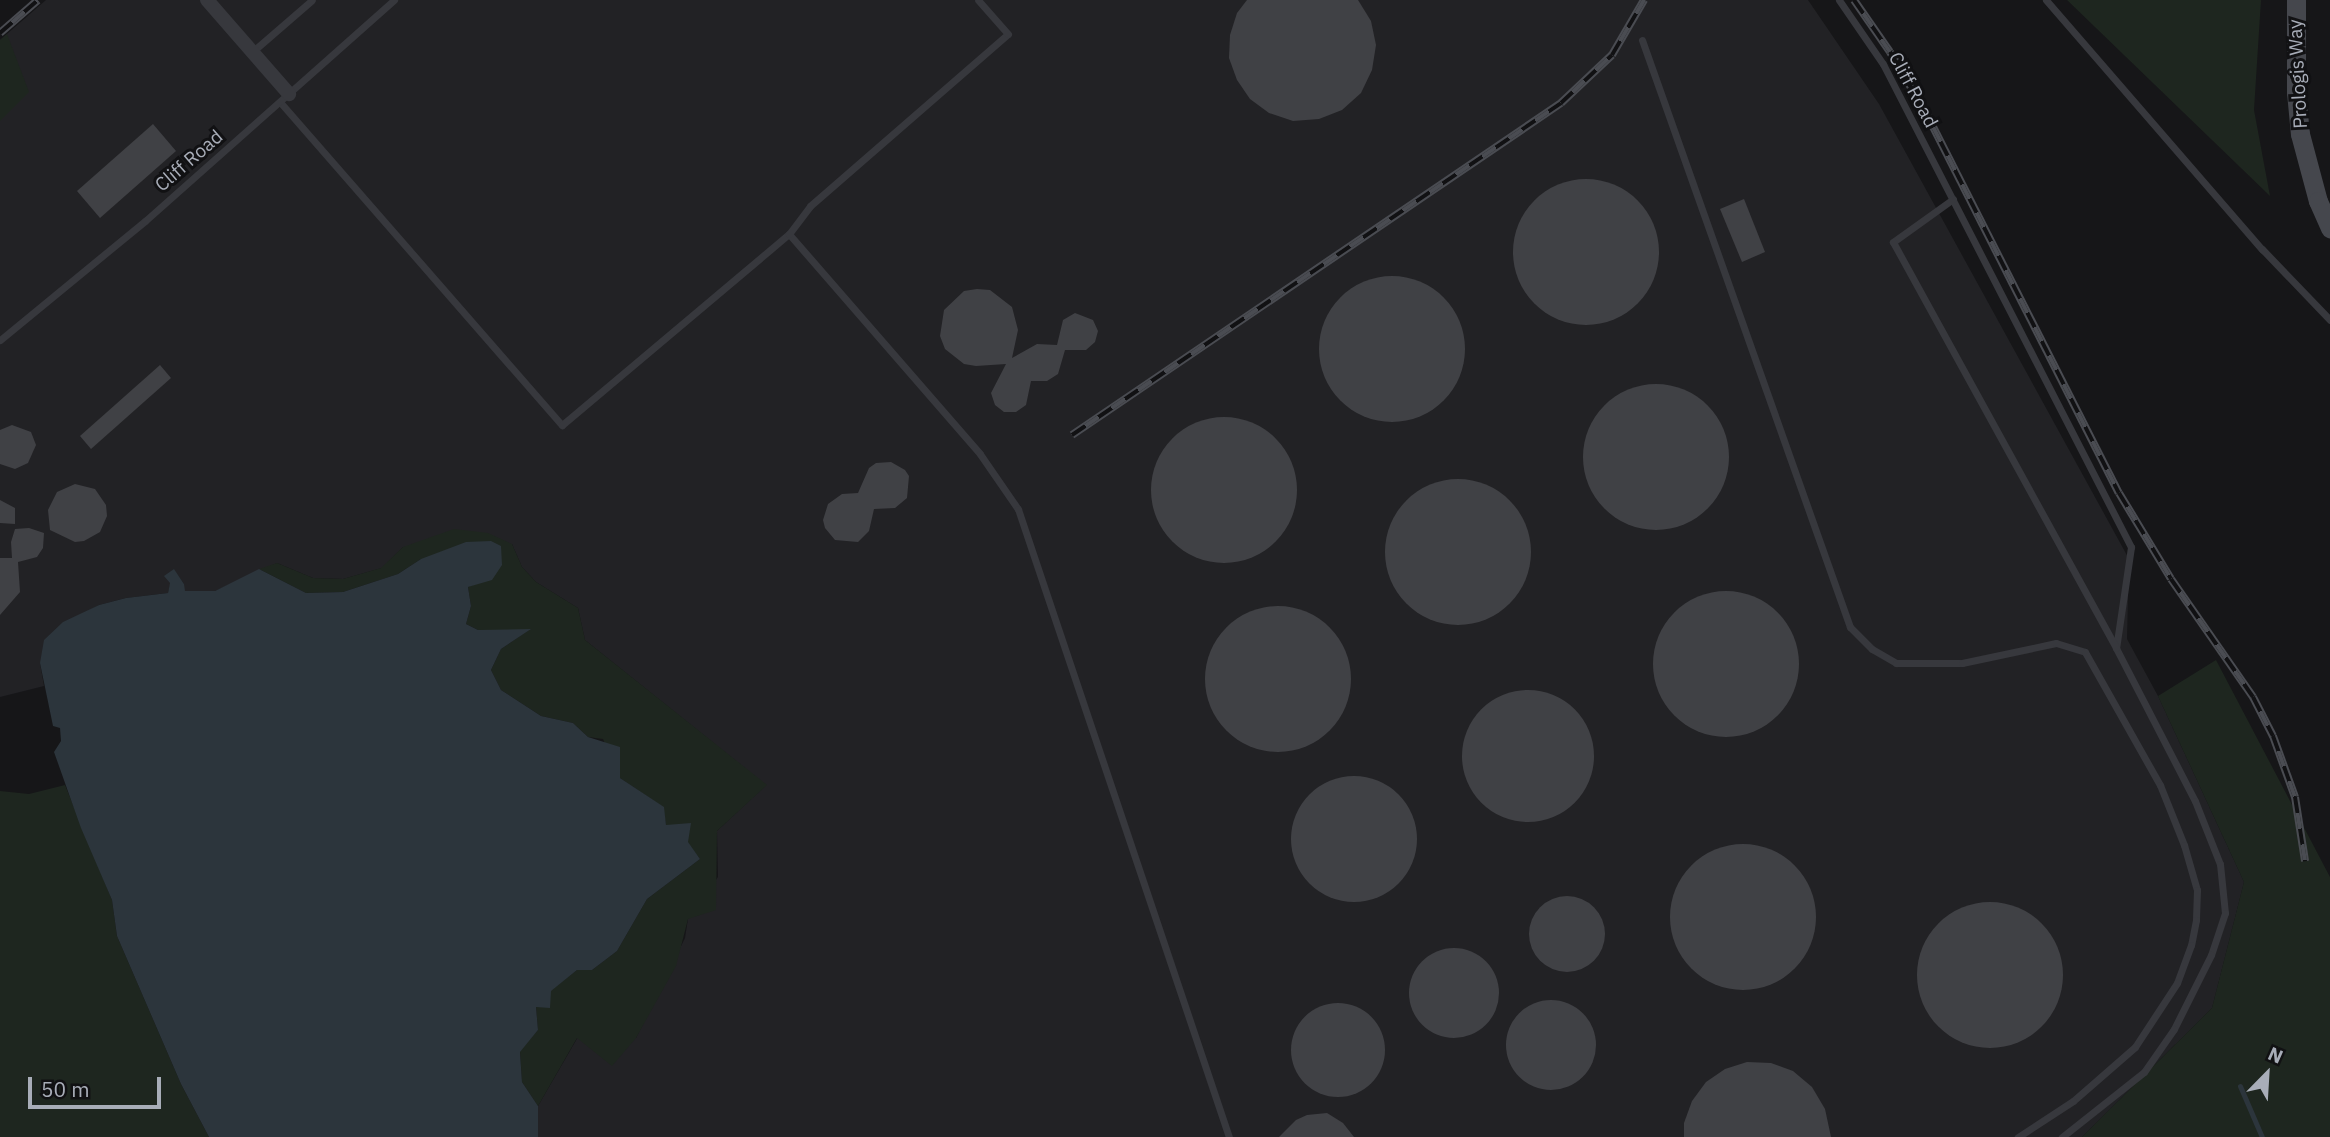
<!DOCTYPE html>
<style>
body{margin:0}
#map{position:relative;width:2330px;height:1137px;overflow:hidden;background:#161618;font-family:"IBM Plex Sans",sans-serif}
div>[style]{position:absolute}
.built>*{inset:0;background:#222225}
.green>*{inset:0;background:#1e261f}
.water>*{inset:0;background:#2c353c}
.stream>*{height:5px;margin:-2.5px;padding:0 2.5px;transform-origin:2.5px;border-radius:2.5px;background:#2c353c}
.building>*{inset:0;background:#404145}
.round{border-radius:50%}
.service>*{height:7px;margin:-3.5px;padding:0 3.5px;transform-origin:3.5px;border-radius:3.5px;background:#37383d}
.minor>*{height:14px;margin:-7px;padding:0 7px;transform-origin:7px;border-radius:7px;background:#37383d}
.secondary>*{height:19px;margin:-9.5px;padding:0 9.5px;transform-origin:9.5px;border-radius:9.5px;background:#45474d}
.rail>*{height:8px;margin-top:-4px;transform-origin:0;background:repeating-linear-gradient(90deg,#111113 0 16px,#4a4c52 0 32px);box-sizing:border-box;border-block:2px solid #4a4c52}
span{translate:-50% -50%;white-space:nowrap;text-align:center;line-height:1.15;-webkit-text-stroke:6px #111113;paint-order:stroke}
.street-label{font-size:19px;color:#a8adb8}
.north{position:absolute;left:2232px;top:1039px;width:70px;height:70px;-webkit-text-stroke:5px #111113;paint-order:stroke;rotate:24deg;font-size:19px;font-weight:700;line-height:28px;text-align:center;color:#a8adb8}
.north::after{content:'';display:block;margin:auto;width:24px;height:32px;background:#a8adb8;clip-path:polygon(50% 0,100% 100%,50% 72%,0 100%)}
.scale{position:absolute;left:28px;top:1077px;width:133px;height:32px;box-sizing:border-box;border:4px solid #a8adb8;border-top:0;padding-left:9px;font-size:21px;line-height:24px;white-space:nowrap;color:#a8adb8;-webkit-text-stroke:5px #111113;paint-order:stroke}
</style>
<div id="map">
<div class="built">
<div style="clip-path:polygon(46px 0,1808px 0,1879px 104px,2129px 559px,2127px 639px,2158px 696px,2244px 882px,2212px 1008px,2082px 1137px,538px 1137px,538px 1106px,578px 1037px,636px 1038px,685px 938px,688px 919px,718px 877px,717px 831px,766px 785px,585px 640px,578px 608px,536px 582px,522px 567px,512px 544px,403px 547px,382px 568px,343px 579px,313px 578px,277px 563px,215px 591px,184px 592px,184px 584px,174px 570px,168px 593px,126px 598px,99px 605px,82px 614px,40px 663px,44px 686px,0 697px,0 40px)"></div>
</div>
<div class="green">
<div style="clip-path:polygon(2067px 0,2261px 0,2254px 110px,2270px 196px)"></div>
<div style="clip-path:polygon(7px 34px,29px 92px,0 121px,0 40px)"></div>
<div style="clip-path:polygon(454px 529px,488px 533px,512px 544px,522px 567px,536px 582px,578px 608px,585px 640px,767px 785px,717px 831px,716px 910px,688px 919px,676px 966px,636px 1038px,612px 1066px,577px 1038px,538px 1106px,522px 1082px,520px 1051px,538px 1030px,536px 1007px,550px 1007px,550px 991px,577px 970px,592px 970px,617px 951px,647px 899px,700px 859px,687px 842px,666px 825px,663px 807px,620px 778px,603px 739px,588px 737px,573px 723px,541px 716px,501px 690px,491px 670px,501px 649px,529px 630px,478px 630px,466px 624px,471px 606px,468px 587px,483px 581px,421px 559px,398px 574px,343px 592px,306px 593px,259px 569px,277px 563px,313px 578px,343px 579px,381px 568px,403px 547px)"></div>
<div style="clip-path:polygon(2216px 660px,2330px 877px,2330px 1137px,2082px 1137px,2212px 1008px,2244px 882px,2158px 696px)"></div>
<div style="clip-path:polygon(65px 785px,112px 900px,117px 936px,181px 1084px,209px 1137px,0 1137px,0 791px,29px 794px)"></div>
</div>
<div class="water">
<div style="clip-path:polygon(491px 541px,501px 546px,502px 565px,492px 580px,468px 587px,471px 606px,466px 624px,478px 630px,531px 629px,501px 649px,491px 670px,501px 690px,541px 716px,573px 723px,588px 737px,620px 747px,620px 778px,664px 807px,666px 825px,691px 823px,688px 842px,700px 859px,647px 899px,617px 951px,592px 970px,577px 970px,551px 991px,550px 1008px,536px 1007px,538px 1030px,520px 1052px,522px 1082px,538px 1106px,538px 1137px,209px 1137px,181px 1084px,117px 936px,112px 900px,81px 828px,54px 752px,61px 741px,60px 728px,53px 726px,40px 663px,44px 640px,63px 622px,99px 605px,126px 598px,168px 593px,170px 583px,164px 576px,174px 569px,184px 584px,185px 591px,215px 591px,259px 569px,306px 593px,343px 592px,398px 574px,421px 559px,466px 542px)"></div>
</div>
<div class="stream">
<div style="left:2240px;top:1086px;width:56px;rotate:66.7deg"></div>
</div>
<div class="building">
<div style="clip-path:polygon(1247px 0,1358px 0,1371px 21px,1376px 45px,1372px 70px,1361px 93px,1342px 110px,1319px 119px,1293px 121px,1269px 113px,1250px 99px,1237px 80px,1229px 58px,1230px 35px,1237px 13px)"></div>
<div style="clip-path:polygon(153px 124px,176px 151px,100px 218px,77px 191px)"></div>
<div class="round" style="left:1513px;top:179px;width:146px;height:146px"></div>
<div style="clip-path:polygon(1744px 199px,1765px 252px,1742px 262px,1720px 209px)"></div>
<div class="round" style="left:1319px;top:276px;width:146px;height:146px"></div>
<div style="clip-path:polygon(977px 289px,990px 290px,1012px 307px,1018px 330px,1012px 358px,1037px 344px,1057px 345px,1063px 320px,1075px 313px,1093px 320px,1098px 331px,1095px 342px,1086px 350px,1065px 350px,1058px 374px,1047px 381px,1031px 381px,1026px 405px,1016px 412px,1004px 412px,995px 405px,991px 393px,1006px 364px,976px 366px,964px 364px,945px 349px,940px 336px,944px 310px,964px 291px)"></div>
<div style="clip-path:polygon(160px 365px,171px 378px,91px 449px,80px 436px)"></div>
<div class="round" style="left:1583px;top:384px;width:146px;height:146px"></div>
<div class="round" style="left:1151px;top:417px;width:146px;height:146px"></div>
<div style="clip-path:polygon(12px 425px,31px 432px,36px 445px,28px 463px,15px 469px,0 464px,0 430px)"></div>
<div style="clip-path:polygon(891px 462px,905px 470px,909px 476px,907px 498px,895px 508px,874px 509px,869px 531px,858px 542px,835px 540px,825px 528px,823px 520px,828px 504px,842px 494px,858px 493px,869px 468px,876px 463px)"></div>
<div class="round" style="left:1385px;top:479px;width:146px;height:146px"></div>
<div style="clip-path:polygon(75px 484px,95px 489px,106px 505px,107px 516px,100px 532px,84px 541px,75px 542px,50px 530px,48px 510px,57px 492px)"></div>
<div style="clip-path:polygon(0 500px,15px 508px,15px 524px,0 523px)"></div>
<div style="clip-path:polygon(29px 528px,44px 533px,43px 548px,37px 557px,18px 562px,20px 592px,0 615px,0 558px,12px 558px,11px 542px,15px 529px)"></div>
<div class="round" style="left:1653px;top:591px;width:146px;height:146px"></div>
<div class="round" style="left:1205px;top:606px;width:146px;height:146px"></div>
<div class="round" style="left:1462px;top:690px;width:132px;height:132px"></div>
<div class="round" style="left:1291px;top:776px;width:126px;height:126px"></div>
<div class="round" style="left:1670px;top:844px;width:146px;height:146px"></div>
<div class="round" style="left:1529px;top:896px;width:76px;height:76px"></div>
<div class="round" style="left:1917px;top:902px;width:146px;height:146px"></div>
<div class="round" style="left:1409px;top:948px;width:90px;height:90px"></div>
<div class="round" style="left:1506px;top:1000px;width:90px;height:90px"></div>
<div class="round" style="left:1291px;top:1003px;width:94px;height:94px"></div>
<div style="clip-path:polygon(1747px 1062px,1771px 1063px,1793px 1071px,1812px 1087px,1825px 1109px,1831px 1137px,1684px 1137px,1684px 1123px,1692px 1101px,1706px 1082px,1725px 1069px)"></div>
<div style="clip-path:polygon(1327px 1113px,1343px 1123px,1354px 1137px,1279px 1137px,1296px 1120px,1307px 1115px)"></div>
</div>
<div class="service">
<div style="left:1839px;top:0;width:78px;rotate:55.5deg"></div>
<div style="left:1883px;top:64px;width:543px;rotate:62.82deg"></div>
<div style="left:2131px;top:547px;width:102px;rotate:98.4deg"></div>
<div style="left:2116px;top:648px;width:172px;rotate:62.7deg"></div>
<div style="left:2195px;top:801px;width:68px;rotate:68.4deg"></div>
<div style="left:2220px;top:864px;width:49px;rotate:84.2deg"></div>
<div style="left:2225px;top:913px;width:44px;rotate:108.4deg"></div>
<div style="left:2211px;top:955px;width:83px;rotate:116.6deg"></div>
<div style="left:2174px;top:1029px;width:52px;rotate:124.9deg"></div>
<div style="left:2144px;top:1072px;width:105px;rotate:141.6deg"></div>
<div style="left:2046px;top:0;width:330px;rotate:49.1deg"></div>
<div style="left:2262px;top:249px;width:98px;rotate:46.2deg"></div>
<div style="left:1642px;top:40px;width:623px;rotate:70.49deg"></div>
<div style="left:1850px;top:627px;width:31px;rotate:45deg"></div>
<div style="left:1872px;top:649px;width:28px;rotate:30deg"></div>
<div style="left:1896px;top:663px;width:66px"></div>
<div style="left:1962px;top:663px;width:96px;rotate:-12deg"></div>
<div style="left:2056px;top:643px;width:30px;rotate:17deg"></div>
<div style="left:2085px;top:652px;width:153px;rotate:60.6deg"></div>
<div style="left:2160px;top:785px;width:65px;rotate:68.2deg"></div>
<div style="left:2184px;top:845px;width:47px;rotate:73.9deg"></div>
<div style="left:2197px;top:890px;width:30px;rotate:92deg"></div>
<div style="left:2196px;top:920px;width:25px;rotate:101deg"></div>
<div style="left:2191px;top:945px;width:40px;rotate:110.2deg"></div>
<div style="left:2177px;top:983px;width:77px;rotate:123.3deg"></div>
<div style="left:2135px;top:1047px;width:82px;rotate:138.9deg"></div>
<div style="left:2073px;top:1101px;width:66px;rotate:146.8deg"></div>
<div style="left:252px;top:52px;width:79px;rotate:-40.9deg"></div>
<div style="left:280px;top:102px;width:429px;rotate:48.9deg"></div>
<div style="left:562px;top:425px;width:297px;rotate:-40.1deg"></div>
<div style="left:789px;top:234px;width:291px;rotate:49deg"></div>
<div style="left:980px;top:454px;width:67px;rotate:55.4deg"></div>
<div style="left:1018px;top:509px;width:662px;rotate:71.43deg"></div>
<div style="left:1953px;top:199px;width:74px;rotate:144.4deg"></div>
<div style="left:1893px;top:242px;width:463px;rotate:61.2deg"></div>
<div style="left:789px;top:234px;width:35px;rotate:-53deg"></div>
<div style="left:810px;top:206px;width:262px;rotate:-41deg"></div>
<div style="left:1008px;top:34px;width:45px;rotate:-131.4deg"></div>
<div style="left:0;top:340px;width:188px;rotate:-39.4deg"></div>
<div style="left:145px;top:221px;width:333px;rotate:-41.6deg"></div>
</div>
<div class="minor">
<div style="left:207px;top:0;width:125px;rotate:48.9deg"></div>
</div>
<div class="secondary">
<div style="left:2296px;top:0;width:92px;rotate:90deg"></div>
<div style="left:2296px;top:92px;width:42px;rotate:84.6deg"></div>
<div style="left:2300px;top:134px;width:69px;rotate:75deg"></div>
<div style="left:2318px;top:201px;width:30px;rotate:66deg"></div>
</div>
<div class="rail">
<div style="left:1854px;top:0;width:63px;rotate:55.3deg"></div>
<div style="left:1890px;top:52px;width:71px;rotate:59.5deg"></div>
<div style="left:1926px;top:113px;width:426px;rotate:63.1deg"></div>
<div style="left:2119px;top:493px;width:100px;rotate:58.8deg"></div>
<div style="left:2171px;top:579px;width:144px;rotate:55.2deg"></div>
<div style="left:2253px;top:697px;width:44px;rotate:62.9deg"></div>
<div style="left:2273px;top:736px;width:65px;rotate:70.2deg"></div>
<div style="left:2295px;top:797px;width:65px;rotate:81.1deg"></div>
<div style="left:0;top:33px;width:50px;rotate:-41deg"></div>
<div style="left:1072px;top:435px;width:591px;rotate:-34.17deg"></div>
<div style="left:1561px;top:103px;width:70px;rotate:-43.3deg"></div>
<div style="left:1612px;top:55px;width:64px;rotate:-59.8deg"></div>
</div>
<div class="street-label">
<span style="left:2298px;top:74px;rotate:-93deg">Prologis Way</span>
<span style="left:1913px;top:90px;rotate:62deg">Cliff Road</span>
<span style="left:189px;top:161px;rotate:-41deg">Cliff Road</span>
</div>
<div class="north">N</div>
<div class="scale">50 m</div>
</div>
